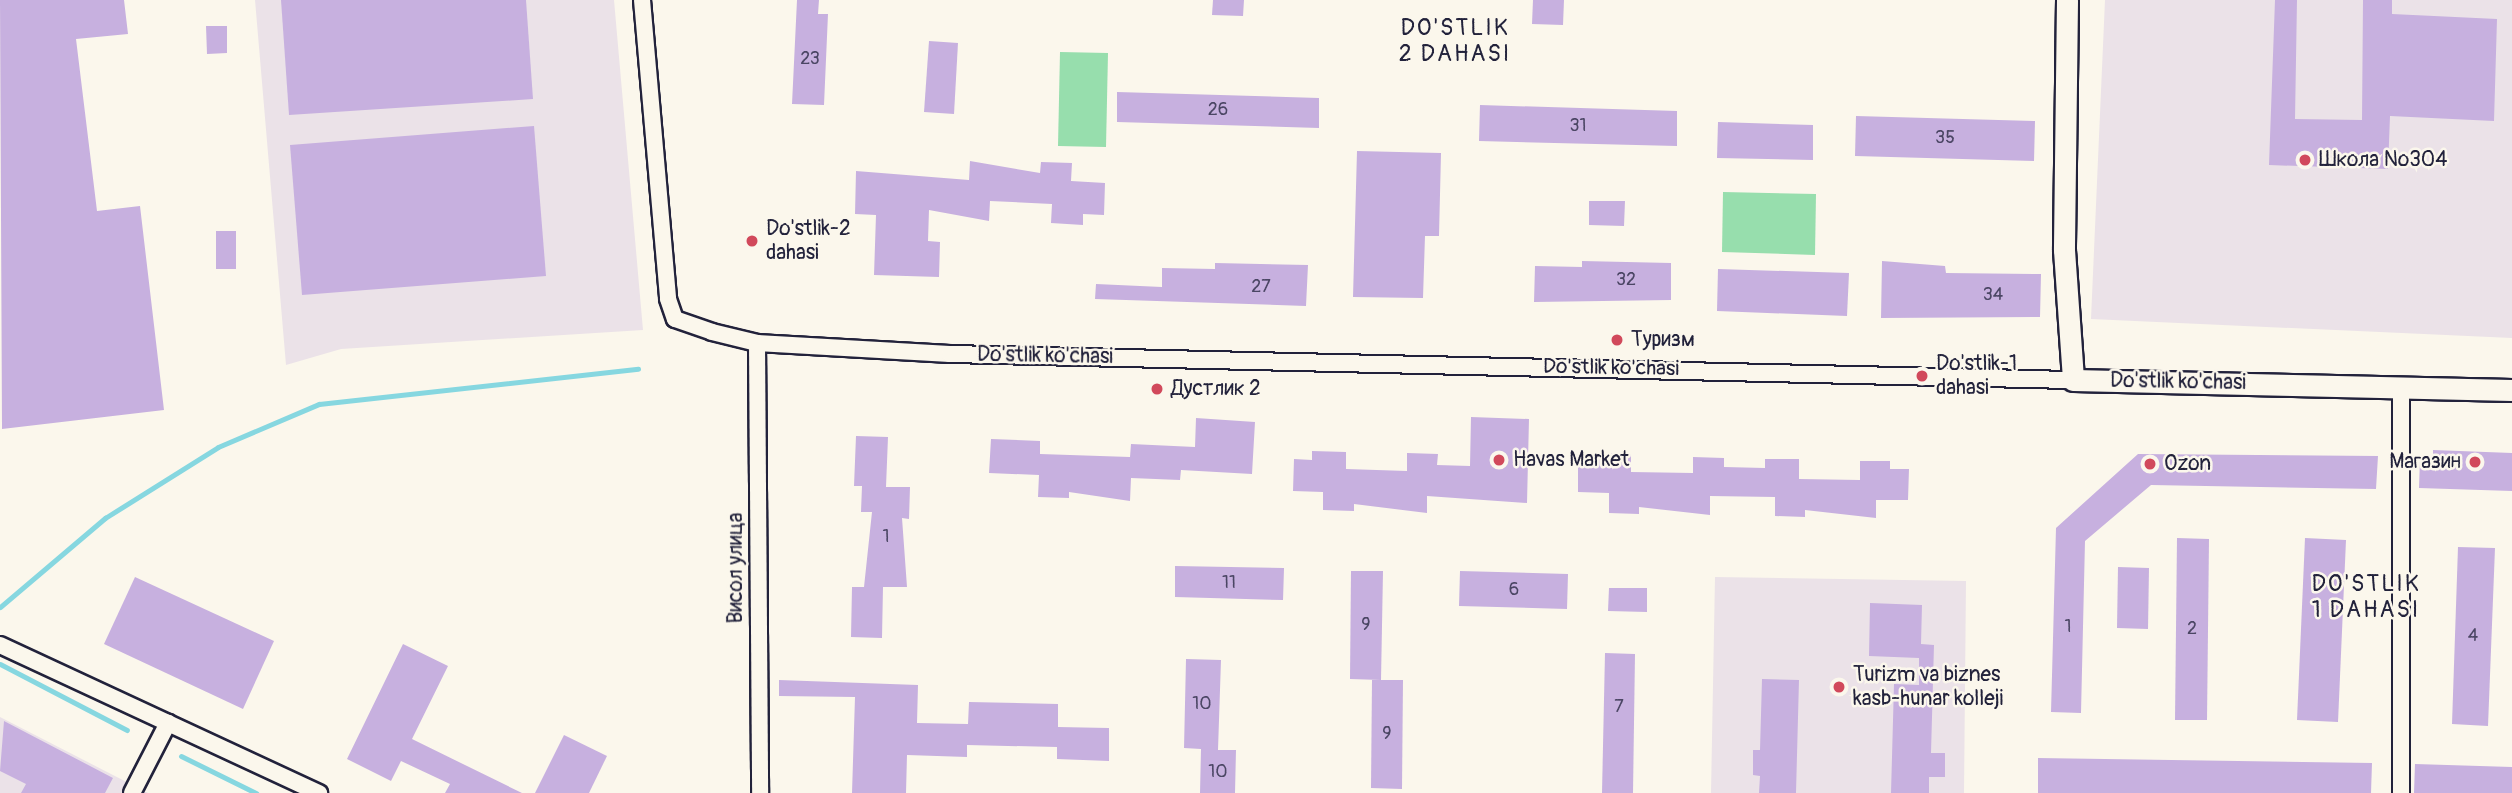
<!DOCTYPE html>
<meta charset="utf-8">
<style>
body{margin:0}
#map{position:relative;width:2512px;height:793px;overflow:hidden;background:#fbf7ec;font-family:Pangolin,sans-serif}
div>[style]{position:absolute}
.built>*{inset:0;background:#ebe2e8}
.green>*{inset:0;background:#97dead}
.stream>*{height:5px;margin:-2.5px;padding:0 2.5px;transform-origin:2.5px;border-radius:2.5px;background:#86d7e0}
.building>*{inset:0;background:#c7b0df}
.roads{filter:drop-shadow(2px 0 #22223b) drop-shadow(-2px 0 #22223b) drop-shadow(0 2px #22223b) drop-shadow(0 -2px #22223b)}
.street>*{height:16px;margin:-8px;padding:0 8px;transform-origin:8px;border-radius:8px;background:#fbf7ec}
.secondary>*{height:21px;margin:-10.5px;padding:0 10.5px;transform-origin:10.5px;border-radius:10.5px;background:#fbf7ec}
.dots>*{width:19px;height:19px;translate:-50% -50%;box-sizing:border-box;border:4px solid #fbf7ec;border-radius:50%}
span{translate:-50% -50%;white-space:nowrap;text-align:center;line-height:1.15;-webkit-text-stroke:5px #fbf7ec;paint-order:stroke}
.number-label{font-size:18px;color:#4b4664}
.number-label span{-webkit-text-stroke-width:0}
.poi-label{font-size:21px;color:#22223b}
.left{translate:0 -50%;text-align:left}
.right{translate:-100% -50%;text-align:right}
.street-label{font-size:21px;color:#22223b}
.neighbourhood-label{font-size:23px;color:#22223b;letter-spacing:2px}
</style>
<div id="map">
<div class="built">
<div style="clip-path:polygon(255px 0,614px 0,643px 330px,341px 349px,286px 365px)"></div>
<div style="clip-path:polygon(2105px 0,2512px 0,2512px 338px,2091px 319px)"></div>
<div style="clip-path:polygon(1715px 577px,1966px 581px,1964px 793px,1711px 793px)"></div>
<div style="clip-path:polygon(0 717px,148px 793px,0 793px)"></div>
</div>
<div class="green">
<div style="clip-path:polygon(1060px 52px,1108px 53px,1106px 147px,1058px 146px)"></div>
<div style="clip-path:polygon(1723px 192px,1816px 194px,1815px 255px,1722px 252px)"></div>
</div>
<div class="stream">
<div style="left:0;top:607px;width:138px;rotate:-40.3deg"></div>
<div style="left:105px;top:518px;width:133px;rotate:-32.1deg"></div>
<div style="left:218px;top:447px;width:110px;rotate:-23.1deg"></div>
<div style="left:319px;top:404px;width:321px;rotate:-6.3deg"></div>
<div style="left:0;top:664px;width:143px;rotate:27.5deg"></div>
<div style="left:181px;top:756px;width:84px;rotate:26.3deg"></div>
</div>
<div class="building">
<div style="clip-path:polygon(0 0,124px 0,128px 34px,76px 39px,97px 211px,140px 206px,164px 410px,2px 429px)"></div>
<div style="clip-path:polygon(281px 0,526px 0,533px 99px,289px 115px)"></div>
<div style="clip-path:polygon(797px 0,819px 0,818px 14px,828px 14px,824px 105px,792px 104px)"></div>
<div style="clip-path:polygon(1213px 0,1244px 0,1243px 16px,1212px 15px)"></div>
<div style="clip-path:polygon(1533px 0,1564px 0,1563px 25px,1532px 24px)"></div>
<div style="clip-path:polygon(2275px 0,2297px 0,2295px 119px,2362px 120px,2363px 0,2392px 0,2392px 14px,2497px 19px,2494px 121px,2390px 116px,2388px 169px,2269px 165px)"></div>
<div style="clip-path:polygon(206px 26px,227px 26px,227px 53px,207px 54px)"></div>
<div style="clip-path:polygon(929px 41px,958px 43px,954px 114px,924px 112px)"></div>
<div style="clip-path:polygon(1117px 92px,1319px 98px,1319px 128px,1117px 122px)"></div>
<div style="clip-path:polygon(1480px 105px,1677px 111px,1677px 146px,1479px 141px)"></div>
<div style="clip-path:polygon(1856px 116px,2035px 121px,2034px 161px,1855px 156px)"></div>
<div style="clip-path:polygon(1718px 122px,1813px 125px,1813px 160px,1717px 158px)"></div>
<div style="clip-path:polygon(534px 126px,546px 276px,302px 295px,290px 145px)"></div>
<div style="clip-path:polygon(1357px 151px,1441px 153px,1439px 236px,1425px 236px,1423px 298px,1353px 297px)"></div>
<div style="clip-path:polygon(970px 161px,1040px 173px,1041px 162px,1072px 163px,1071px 181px,1105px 183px,1104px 215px,1083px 214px,1083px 225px,1051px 223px,1052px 204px,990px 201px,989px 221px,929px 210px,928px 241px,940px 242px,939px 277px,874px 275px,876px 215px,855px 214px,856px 171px,969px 180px)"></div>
<div style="clip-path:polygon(1589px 201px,1625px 201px,1624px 226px,1589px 225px)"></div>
<div style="clip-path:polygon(216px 231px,236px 231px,236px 269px,216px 269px)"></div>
<div style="clip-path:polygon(1582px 261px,1671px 263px,1671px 300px,1534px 302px,1535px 266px,1582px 267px)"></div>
<div style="clip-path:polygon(1882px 261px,1945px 266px,1946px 273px,2041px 274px,2040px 317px,1881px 318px)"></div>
<div style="clip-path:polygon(1215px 263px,1308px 265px,1306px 306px,1095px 299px,1096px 284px,1162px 287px,1162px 268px,1215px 269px)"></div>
<div style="clip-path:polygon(1718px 269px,1849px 273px,1847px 316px,1717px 311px)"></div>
<div style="clip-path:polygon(1471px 417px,1529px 419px,1527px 503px,1427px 496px,1427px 513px,1354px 504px,1354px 511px,1323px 510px,1323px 492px,1293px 491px,1294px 459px,1312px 460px,1312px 451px,1346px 452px,1346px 469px,1407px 471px,1407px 453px,1438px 454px,1437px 465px,1470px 466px)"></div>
<div style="clip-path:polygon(1196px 418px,1255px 422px,1252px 474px,1181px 470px,1180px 480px,1131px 478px,1130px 501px,1069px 492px,1069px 498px,1038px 497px,1039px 475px,989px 473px,991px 439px,1040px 441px,1040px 454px,1130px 457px,1131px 444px,1195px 447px)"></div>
<div style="clip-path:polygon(856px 436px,888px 437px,886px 487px,910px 487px,909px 519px,902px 518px,907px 587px,883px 587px,882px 638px,851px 637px,852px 587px,864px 587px,872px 512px,861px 512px,862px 486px,854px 486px)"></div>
<div style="clip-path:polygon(2433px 450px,2512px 453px,2512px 491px,2419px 488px,2420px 458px,2433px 458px)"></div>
<div style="clip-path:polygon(1599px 453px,1631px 454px,1631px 472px,1693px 473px,1693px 457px,1724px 458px,1724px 467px,1765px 468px,1765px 459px,1799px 459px,1799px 479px,1860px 480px,1860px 461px,1890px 461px,1890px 469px,1909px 469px,1908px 500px,1876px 500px,1876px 518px,1805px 510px,1805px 517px,1775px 516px,1775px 497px,1710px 496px,1710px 515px,1639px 507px,1639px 514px,1609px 513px,1609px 493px,1578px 492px,1578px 463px,1599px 463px)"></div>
<div style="clip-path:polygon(2138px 454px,2378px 456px,2376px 489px,2151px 485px,2085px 541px,2081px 713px,2051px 712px,2056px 528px)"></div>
<div style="clip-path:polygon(2177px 538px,2209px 539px,2207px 720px,2175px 720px)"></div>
<div style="clip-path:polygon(2305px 538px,2346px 540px,2338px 722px,2297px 720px)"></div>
<div style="clip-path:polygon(2458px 547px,2495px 548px,2488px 726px,2452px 724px)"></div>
<div style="clip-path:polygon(1175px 566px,1284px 568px,1283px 600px,1175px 597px)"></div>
<div style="clip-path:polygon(2118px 567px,2149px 568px,2148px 629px,2117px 628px)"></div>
<div style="clip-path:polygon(1351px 571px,1383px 571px,1381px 680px,1350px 679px)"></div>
<div style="clip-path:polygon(1460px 571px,1568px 574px,1567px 609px,1459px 606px)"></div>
<div style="clip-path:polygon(135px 577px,274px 641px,243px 709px,104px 644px)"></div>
<div style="clip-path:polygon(1609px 588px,1647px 588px,1647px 612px,1608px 611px)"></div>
<div style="clip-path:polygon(1870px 603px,1922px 605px,1921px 644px,1934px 645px,1931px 753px,1945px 753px,1945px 777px,1929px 777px,1929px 793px,1891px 793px,1894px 684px,1919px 685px,1919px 658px,1869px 656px)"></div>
<div style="clip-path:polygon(403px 644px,448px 666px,412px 739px,522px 793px,445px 793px,450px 784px,401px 761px,391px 781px,347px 759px)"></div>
<div style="clip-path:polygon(1605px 653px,1635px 654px,1633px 793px,1602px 793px)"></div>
<div style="clip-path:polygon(1186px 659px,1221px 660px,1218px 750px,1236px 750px,1235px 793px,1200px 793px,1201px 749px,1184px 748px)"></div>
<div style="clip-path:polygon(1762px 679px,1799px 680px,1796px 793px,1759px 793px,1760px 776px,1753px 775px,1753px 750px,1760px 750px)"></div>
<div style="clip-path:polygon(779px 680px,918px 685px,917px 723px,968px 724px,969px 702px,1058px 704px,1058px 727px,1109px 728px,1109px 761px,1057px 759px,1057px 747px,967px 745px,967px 757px,907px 755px,906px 793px,852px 793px,855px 697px,779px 696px)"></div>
<div style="clip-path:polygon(1372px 680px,1403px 680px,1402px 789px,1371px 788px)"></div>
<div style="clip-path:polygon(4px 721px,113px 778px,105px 793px,21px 793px,26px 784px,0 771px)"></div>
<div style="clip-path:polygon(564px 735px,607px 756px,589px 793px,535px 793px)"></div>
<div style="clip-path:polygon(2038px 758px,2372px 763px,2371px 793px,2038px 793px)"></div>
<div style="clip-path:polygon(2415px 764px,2512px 767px,2512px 793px,2414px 793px)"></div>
</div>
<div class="roads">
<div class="street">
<div style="left:642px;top:0;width:300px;rotate:85deg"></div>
<div style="left:668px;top:299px;width:21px;rotate:71deg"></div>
<div style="left:675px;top:319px;width:39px;rotate:19deg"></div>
<div style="left:712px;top:332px;width:46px;rotate:13.7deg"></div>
<div style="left:757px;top:343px;width:193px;rotate:3.3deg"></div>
<div style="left:950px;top:354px;width:1123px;rotate:1.33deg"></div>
<div style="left:757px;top:343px;width:450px;rotate:89.6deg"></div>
<div style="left:0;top:645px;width:352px;rotate:24.9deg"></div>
<div style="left:132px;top:793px;width:79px;rotate:-62.8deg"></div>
<div style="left:2401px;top:793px;width:406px;rotate:-90deg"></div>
</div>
<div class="secondary">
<div style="left:2067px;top:0;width:250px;rotate:90.7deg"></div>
<div style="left:2064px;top:250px;width:130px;rotate:86deg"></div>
<div style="left:2073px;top:380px;width:439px;rotate:1.3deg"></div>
</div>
</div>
<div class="dots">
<div style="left:2305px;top:160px;background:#d1495b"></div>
<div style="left:752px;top:241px;background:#d1495b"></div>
<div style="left:1617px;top:340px;background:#d1495b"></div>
<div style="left:1922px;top:376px;background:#d1495b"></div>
<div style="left:1157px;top:389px;background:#d1495b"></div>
<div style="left:1499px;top:460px;background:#d1495b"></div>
<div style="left:2475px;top:462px;background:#d1495b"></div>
<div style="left:2150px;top:464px;background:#d1495b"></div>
<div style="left:1839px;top:687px;background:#d1495b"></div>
</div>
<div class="number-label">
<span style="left:810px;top:59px">23</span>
<span style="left:1218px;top:110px">26</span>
<span style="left:1578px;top:126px">31</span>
<span style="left:1945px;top:138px">35</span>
<span style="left:1626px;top:280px">32</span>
<span style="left:1261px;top:287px">27</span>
<span style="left:1993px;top:295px">34</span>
<span style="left:886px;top:537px">1</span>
<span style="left:1229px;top:583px">11</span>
<span style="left:1514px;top:590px">6</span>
<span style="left:1366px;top:625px">9</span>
<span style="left:2068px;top:627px">1</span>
<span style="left:2192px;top:629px">2</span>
<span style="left:2473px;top:636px">4</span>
<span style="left:1202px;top:704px">10</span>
<span style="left:1619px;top:707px">7</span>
<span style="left:1387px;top:734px">9</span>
<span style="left:1218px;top:772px">10</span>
</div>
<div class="poi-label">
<span class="left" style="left:2319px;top:160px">Школа №304</span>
<span class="left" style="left:766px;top:241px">Do'stlik-2<br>dahasi</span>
<span class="left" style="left:1631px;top:340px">Туризм</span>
<span class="left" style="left:1936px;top:376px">Do'stlik-1<br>dahasi</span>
<span class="left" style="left:1171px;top:389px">Дустлик 2</span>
<span class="left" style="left:1513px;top:460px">Havas Market</span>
<span class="right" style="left:2461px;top:462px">Магазин</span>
<span class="left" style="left:2164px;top:464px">Ozon</span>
<span class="left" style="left:1853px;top:687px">Turizm va biznes<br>kasb-hunar kolleji</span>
</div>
<div class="street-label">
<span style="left:1045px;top:356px;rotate:1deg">Do'stlik ko'chasi</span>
<span style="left:1611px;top:368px;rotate:1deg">Do'stlik ko'chasi</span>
<span style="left:2178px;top:382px;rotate:1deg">Do'stlik ko'chasi</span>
<span style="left:736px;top:568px;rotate:-90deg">Висол улица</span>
</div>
<div class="neighbourhood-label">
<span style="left:1455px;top:41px">DO'STLIK<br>2 DAHASI</span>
<span style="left:2366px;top:597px">DO'STLIK<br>1 DAHASI</span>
</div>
</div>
